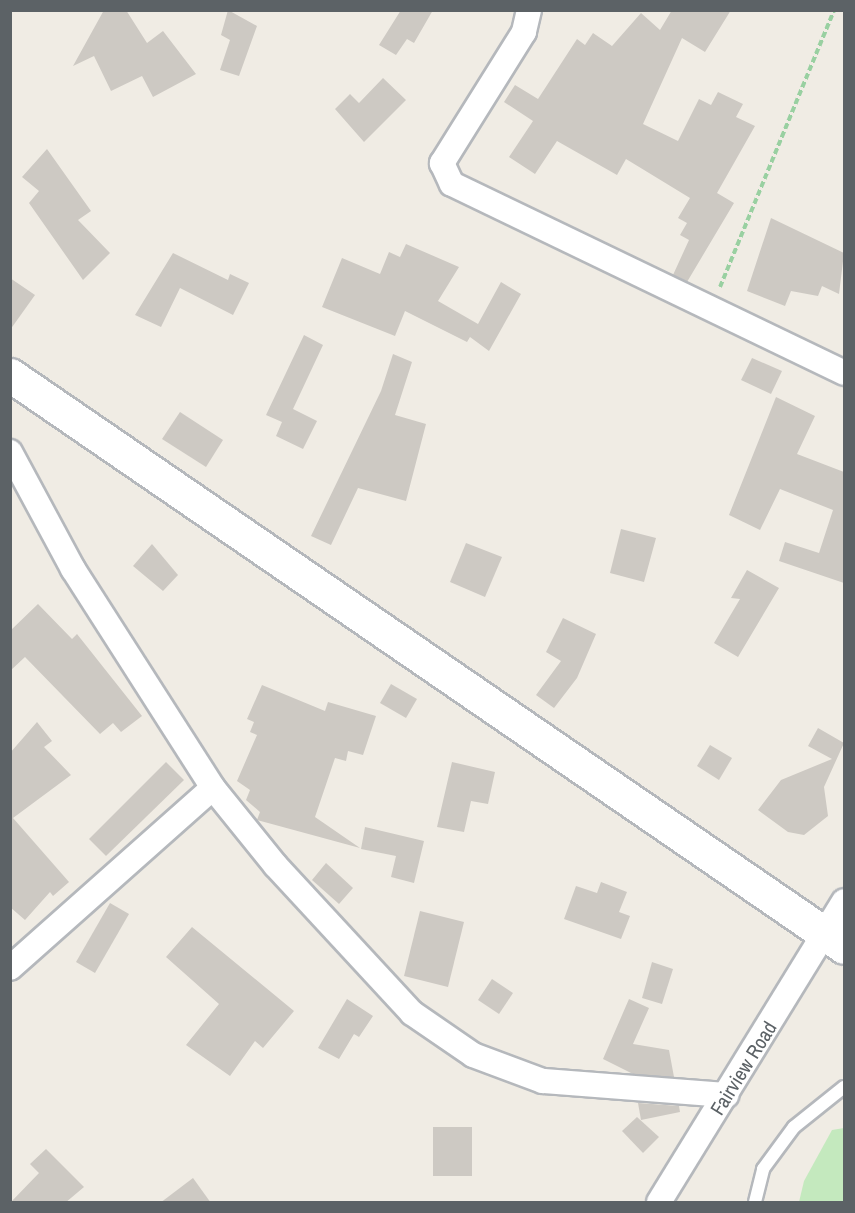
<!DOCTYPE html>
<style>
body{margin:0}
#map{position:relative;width:855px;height:1213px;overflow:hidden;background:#f0ece4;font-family:"Archivo Narrow",sans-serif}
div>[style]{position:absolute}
.green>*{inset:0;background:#c4e9be}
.building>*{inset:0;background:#cdc9c3}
.path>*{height:4px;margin-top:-2px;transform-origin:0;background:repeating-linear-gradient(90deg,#99d0a1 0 6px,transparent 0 9px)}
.roads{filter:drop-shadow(2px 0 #b5b8bc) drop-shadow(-2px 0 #b5b8bc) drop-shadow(0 2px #b5b8bc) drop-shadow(0 -2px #b5b8bc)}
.service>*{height:12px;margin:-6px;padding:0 6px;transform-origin:6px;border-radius:6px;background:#fff}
.minor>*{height:24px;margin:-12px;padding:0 12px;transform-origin:12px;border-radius:12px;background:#fff}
.secondary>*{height:33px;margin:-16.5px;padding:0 16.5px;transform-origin:16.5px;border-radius:16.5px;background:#fff}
span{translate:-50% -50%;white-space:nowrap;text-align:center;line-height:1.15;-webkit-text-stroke:4.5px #fff;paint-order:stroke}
.street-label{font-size:20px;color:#5c6266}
.frame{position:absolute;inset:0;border:12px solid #5c6266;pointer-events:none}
</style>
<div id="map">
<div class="green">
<div style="clip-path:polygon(844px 1128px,844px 1202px,799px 1202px,804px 1181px,832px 1130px)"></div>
</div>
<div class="building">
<div style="clip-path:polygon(104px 10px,126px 10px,147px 43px,163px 31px,196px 74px,153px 97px,142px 76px,111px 91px,94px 56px,73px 66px)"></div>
<div style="clip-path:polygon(228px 10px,257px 26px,239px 76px,220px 70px,230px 40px,221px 35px)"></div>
<div style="clip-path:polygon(401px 10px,433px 10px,414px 43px,407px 39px,396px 55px,379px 45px)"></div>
<div style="clip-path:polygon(672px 10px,731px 10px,705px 52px,682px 38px,643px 124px,678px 141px,699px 99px,711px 105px,718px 92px,743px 104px,736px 117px,755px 126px,717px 193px,734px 203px,687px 282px,673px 275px,689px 240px,680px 235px,687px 223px,678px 218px,690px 198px,626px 159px,617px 175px,557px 141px,535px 174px,509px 157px,533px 121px,504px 102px,515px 85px,538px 99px,577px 39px,585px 45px,593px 33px,612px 46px,641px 13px,660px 30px)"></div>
<div style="clip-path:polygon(383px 78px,406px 100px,364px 142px,335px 109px,350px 94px,359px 103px)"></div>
<div style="clip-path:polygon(47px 149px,91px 211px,78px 220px,110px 253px,83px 280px,29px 203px,39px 191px,22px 177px)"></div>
<div style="clip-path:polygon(771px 218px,844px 253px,839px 294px,822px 286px,818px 296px,791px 291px,785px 306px,747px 291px)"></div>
<div style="clip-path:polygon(406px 244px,459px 267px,438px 301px,478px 324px,501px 282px,521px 294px,489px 351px,470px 337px,467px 342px,405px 311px,395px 336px,322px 307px,342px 258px,380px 274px,389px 252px,400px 257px)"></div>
<div style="clip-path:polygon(173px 253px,228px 280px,230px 274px,249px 283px,233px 315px,180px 288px,161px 327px,135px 315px)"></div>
<div style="clip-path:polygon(10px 278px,35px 295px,10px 330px)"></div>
<div style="clip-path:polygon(304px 335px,323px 345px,293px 409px,317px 421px,303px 449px,276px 436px,282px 422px,266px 415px)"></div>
<div style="clip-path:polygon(393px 354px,412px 362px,395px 415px,426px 424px,406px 501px,358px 488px,331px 545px,311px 536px,381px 391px)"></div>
<div style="clip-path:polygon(752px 358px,782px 371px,771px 394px,741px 380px)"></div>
<div style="clip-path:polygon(776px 397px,815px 416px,797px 454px,844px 472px,844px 583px,779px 561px,785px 542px,819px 553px,833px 510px,780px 489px,760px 530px,729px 515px)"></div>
<div style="clip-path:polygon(180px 412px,223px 440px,206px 467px,162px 439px)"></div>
<div style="clip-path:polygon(621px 529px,656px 538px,644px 582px,610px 573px)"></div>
<div style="clip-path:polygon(466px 543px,502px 557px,485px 597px,450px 582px)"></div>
<div style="clip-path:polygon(152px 544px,178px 575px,163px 591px,133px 566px)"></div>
<div style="clip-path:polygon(747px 570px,779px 588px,738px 657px,714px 643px,740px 599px,731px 598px)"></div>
<div style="clip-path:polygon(38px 604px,72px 639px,77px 634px,142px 716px,121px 732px,113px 723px,100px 734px,25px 657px,10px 671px,10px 631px)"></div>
<div style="clip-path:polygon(563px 618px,596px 634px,577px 678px,554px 708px,536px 695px,561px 661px,546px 652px)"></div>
<div style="clip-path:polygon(391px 684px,417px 699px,406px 718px,380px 703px)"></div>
<div style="clip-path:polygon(262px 685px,325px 711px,328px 702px,376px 716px,363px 755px,348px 751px,346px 761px,335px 758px,315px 817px,360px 848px,257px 820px,260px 812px,246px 800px,250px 790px,237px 781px,257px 735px,250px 732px,254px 722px,247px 719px)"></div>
<div style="clip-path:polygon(37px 722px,52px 741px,44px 747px,71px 775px,13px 818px,69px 882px,53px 896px,50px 892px,25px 920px,10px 907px,10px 753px)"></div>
<div style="clip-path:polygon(818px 728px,844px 743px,824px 787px,828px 816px,804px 835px,788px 832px,758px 810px,781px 780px,832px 759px,808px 746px)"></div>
<div style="clip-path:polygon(710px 745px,732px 758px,719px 780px,697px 766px)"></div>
<div style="clip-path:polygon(166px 762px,184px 780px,106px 856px,89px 839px)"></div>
<div style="clip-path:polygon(452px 762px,495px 772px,488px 804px,471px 801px,464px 832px,437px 827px)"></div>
<div style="clip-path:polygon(365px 827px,424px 841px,414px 883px,391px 877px,396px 856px,361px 849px)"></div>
<div style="clip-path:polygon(326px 863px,353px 888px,339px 904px,312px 880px)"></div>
<div style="clip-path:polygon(601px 882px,627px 892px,619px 912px,630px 916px,621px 939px,564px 919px,576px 886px,597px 893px)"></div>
<div style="clip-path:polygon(110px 903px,129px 914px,95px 973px,76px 962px)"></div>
<div style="clip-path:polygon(420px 911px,464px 922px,448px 987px,404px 976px)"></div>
<div style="clip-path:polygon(192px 927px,294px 1011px,263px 1048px,255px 1041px,230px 1076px,186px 1045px,219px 1004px,166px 957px)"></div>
<div style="clip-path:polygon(652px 962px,673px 969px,662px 1004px,642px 998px)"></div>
<div style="clip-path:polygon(492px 979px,513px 993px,499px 1014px,478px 1000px)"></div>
<div style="clip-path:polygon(347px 999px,373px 1016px,359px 1037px,354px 1034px,339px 1059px,318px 1048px)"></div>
<div style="clip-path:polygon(629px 999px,649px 1008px,633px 1044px,669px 1050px,674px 1077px,633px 1074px,603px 1059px)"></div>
<div style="clip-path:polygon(638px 1103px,679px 1106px,680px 1112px,641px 1120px)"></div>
<div style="clip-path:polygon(637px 1117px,659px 1137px,643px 1153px,622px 1131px)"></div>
<div style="clip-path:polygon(433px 1127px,472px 1127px,472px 1176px,433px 1176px)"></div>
<div style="clip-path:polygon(46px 1149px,84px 1187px,65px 1203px,10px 1203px,39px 1173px,30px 1164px)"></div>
<div style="clip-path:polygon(193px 1178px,211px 1203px,160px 1203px)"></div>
</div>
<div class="path">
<div style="left:720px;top:287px;width:300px;rotate:-67.6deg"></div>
</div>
<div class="roads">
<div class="service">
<div style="left:755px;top:1202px;width:34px;rotate:-76deg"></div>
<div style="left:763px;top:1169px;width:52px;rotate:-53.6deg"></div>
<div style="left:794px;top:1127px;width:64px;rotate:-38.7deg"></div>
</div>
<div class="minor">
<div style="left:529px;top:10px;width:23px;rotate:103deg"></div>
<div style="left:524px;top:32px;width:155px;rotate:122deg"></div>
<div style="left:442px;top:163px;width:23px;rotate:65deg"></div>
<div style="left:452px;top:184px;width:435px;rotate:25.7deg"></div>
<div style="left:10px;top:452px;width:133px;rotate:61.7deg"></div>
<div style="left:73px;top:569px;width:260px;rotate:57.4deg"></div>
<div style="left:213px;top:788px;width:100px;rotate:51.1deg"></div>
<div style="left:276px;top:866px;width:200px;rotate:47.2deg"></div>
<div style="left:412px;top:1013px;width:74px;rotate:34.5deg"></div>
<div style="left:473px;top:1055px;width:75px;rotate:20.4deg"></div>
<div style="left:543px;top:1081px;width:184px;rotate:4.4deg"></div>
<div style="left:10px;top:968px;width:271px;rotate:-41.6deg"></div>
<div style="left:659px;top:1202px;width:353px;rotate:-58.4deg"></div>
</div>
<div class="secondary">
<div style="left:10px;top:375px;width:1011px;rotate:34.44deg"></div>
</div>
</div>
<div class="street-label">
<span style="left:743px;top:1068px;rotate:-58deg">Fairview Road</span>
</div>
<div class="frame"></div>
</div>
